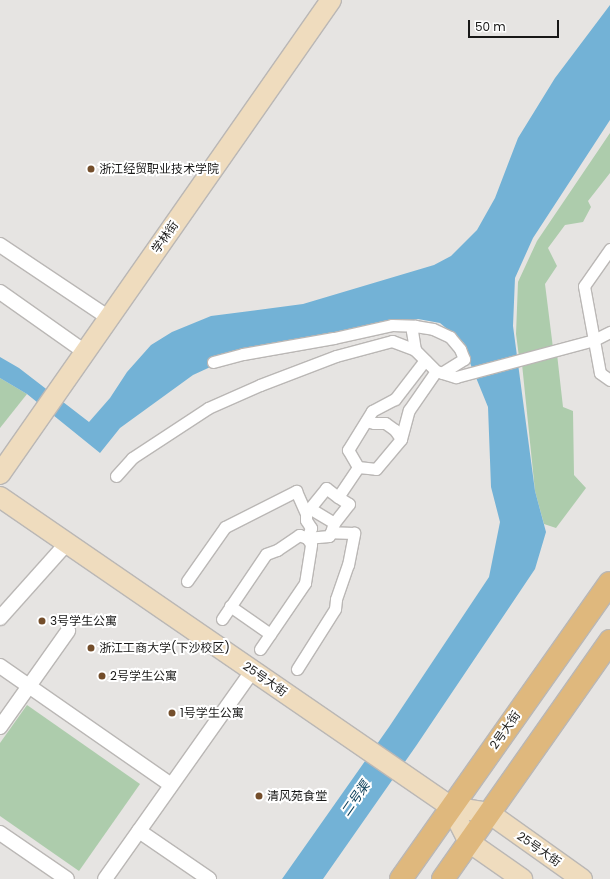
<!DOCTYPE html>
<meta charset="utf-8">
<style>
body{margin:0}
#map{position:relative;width:610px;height:879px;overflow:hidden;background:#e6e4e2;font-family:Poppins,"Noto Sans SC",sans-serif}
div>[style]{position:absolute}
.green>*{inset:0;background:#adccac}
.water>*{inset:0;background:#73b2d6}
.roads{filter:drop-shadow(1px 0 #bab7b5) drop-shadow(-1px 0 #bab7b5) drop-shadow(0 1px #bab7b5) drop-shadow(0 -1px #bab7b5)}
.pedestrian>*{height:11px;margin:-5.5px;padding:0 5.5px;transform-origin:5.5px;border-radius:5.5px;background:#fff}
.minor>*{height:14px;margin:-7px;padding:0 7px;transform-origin:7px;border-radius:7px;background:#fff}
.secondary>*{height:20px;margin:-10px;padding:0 10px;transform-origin:10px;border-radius:10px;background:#efdcbe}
.primary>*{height:22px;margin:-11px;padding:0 11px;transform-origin:11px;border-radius:11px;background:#dfb87d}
.dots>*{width:11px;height:11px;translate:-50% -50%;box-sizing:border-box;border:2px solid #fff;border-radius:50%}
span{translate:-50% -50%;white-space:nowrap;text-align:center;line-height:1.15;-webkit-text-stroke:4px #fff;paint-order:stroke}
.poi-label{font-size:12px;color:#181817}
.left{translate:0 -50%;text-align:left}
.street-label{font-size:12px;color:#181817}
.water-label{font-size:13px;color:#0d415b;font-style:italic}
.scale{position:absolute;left:468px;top:20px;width:91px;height:18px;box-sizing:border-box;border:2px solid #181817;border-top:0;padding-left:5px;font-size:12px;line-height:14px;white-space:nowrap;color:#181817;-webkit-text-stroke:3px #fff;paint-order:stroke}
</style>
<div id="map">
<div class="green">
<div style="clip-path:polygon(610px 133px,610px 173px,588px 201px,591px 207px,583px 222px,565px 225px,548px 248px,557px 266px,545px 284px,553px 348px,519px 357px,516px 334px,518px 282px,537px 241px)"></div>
<div style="clip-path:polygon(557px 354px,563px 407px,573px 411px,574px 475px,586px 488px,556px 528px,544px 524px,535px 491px,522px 364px)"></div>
<div style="clip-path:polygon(0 378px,27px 394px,0 428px)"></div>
<div style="clip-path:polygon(27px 705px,140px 784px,79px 871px,0 816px,0 743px)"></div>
</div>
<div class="water">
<div style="clip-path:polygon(610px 5px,610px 120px,533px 238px,515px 278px,513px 326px,535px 491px,546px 532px,535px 569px,416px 746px,323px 879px,282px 879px,389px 727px,489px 577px,500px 522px,491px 487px,488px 407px,468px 358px,464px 343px,440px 323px,418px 319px,219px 363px,193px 375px,120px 428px,100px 453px,27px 394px,0 378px,0 357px,19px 368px,89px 422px,110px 398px,127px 372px,151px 345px,172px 332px,211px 316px,303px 304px,434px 265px,451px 256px,477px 230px,495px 198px,518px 138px,555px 78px)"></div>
</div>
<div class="roads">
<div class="pedestrian">
<div style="left:610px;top:249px;width:45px;rotate:125.1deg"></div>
<div style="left:584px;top:286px;width:88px;rotate:79.6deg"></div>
<div style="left:600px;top:373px;width:12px;rotate:35deg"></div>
<div style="left:415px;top:350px;width:19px;rotate:-99deg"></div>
<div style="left:412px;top:331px;width:6px;rotate:-59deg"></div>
<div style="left:415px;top:326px;width:18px;rotate:9deg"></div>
<div style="left:433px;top:329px;width:19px;rotate:25deg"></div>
<div style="left:450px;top:337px;width:16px;rotate:50deg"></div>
<div style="left:460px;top:349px;width:11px;rotate:68deg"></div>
<div style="left:464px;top:359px;width:26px;rotate:148deg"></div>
<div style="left:213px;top:362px;width:31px;rotate:-15deg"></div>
<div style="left:243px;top:354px;width:92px;rotate:-10deg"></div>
<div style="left:334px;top:338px;width:59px;rotate:-12.6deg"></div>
<div style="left:392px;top:325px;width:23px;rotate:2deg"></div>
<div style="left:401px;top:439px;width:30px;rotate:-75deg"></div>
<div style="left:409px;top:410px;width:47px;rotate:-55.3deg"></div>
<div style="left:358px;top:467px;width:18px;rotate:6deg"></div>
<div style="left:376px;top:469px;width:39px;rotate:-50deg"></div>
<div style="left:401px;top:439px;width:11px;rotate:-124deg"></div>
<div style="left:395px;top:430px;width:12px;rotate:-145deg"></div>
<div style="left:385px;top:423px;width:11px;rotate:180deg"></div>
<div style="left:374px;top:423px;width:8px;rotate:-166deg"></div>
<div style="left:116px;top:476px;width:24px;rotate:-48deg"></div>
<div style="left:132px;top:458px;width:91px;rotate:-33.3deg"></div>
<div style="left:208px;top:408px;width:57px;rotate:-23.9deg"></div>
<div style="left:260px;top:385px;width:81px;rotate:-20.9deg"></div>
<div style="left:336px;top:356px;width:58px;rotate:-15deg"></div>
<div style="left:392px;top:341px;width:25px;rotate:21deg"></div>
<div style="left:415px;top:350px;width:30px;rotate:45deg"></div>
<div style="left:436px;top:371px;width:21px;rotate:17deg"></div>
<div style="left:456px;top:377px;width:143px;rotate:-15deg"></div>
<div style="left:594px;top:340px;width:18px;rotate:-27deg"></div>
<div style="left:311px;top:509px;width:27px;rotate:31deg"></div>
<div style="left:334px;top:523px;width:24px;rotate:-52deg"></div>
<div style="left:349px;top:504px;width:13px;rotate:-148deg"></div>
<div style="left:187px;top:581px;width:66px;rotate:-54.9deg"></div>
<div style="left:225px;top:527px;width:80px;rotate:-26.9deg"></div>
<div style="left:296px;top:491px;width:24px;rotate:66deg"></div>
<div style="left:230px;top:606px;width:49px;rotate:35deg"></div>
<div style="left:222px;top:619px;width:78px;rotate:-55.9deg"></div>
<div style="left:266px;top:554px;width:12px;rotate:-20deg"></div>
<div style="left:277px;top:550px;width:27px;rotate:-34deg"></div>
<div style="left:299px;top:535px;width:9px;rotate:21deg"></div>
<div style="left:307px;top:538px;width:11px;rotate:-68deg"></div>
<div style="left:311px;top:528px;width:9px;rotate:-122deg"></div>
<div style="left:306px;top:520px;width:7px;rotate:-90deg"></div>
<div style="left:306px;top:513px;width:32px;rotate:-51deg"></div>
<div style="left:326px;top:488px;width:15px;rotate:37deg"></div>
<div style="left:338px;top:497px;width:36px;rotate:-56deg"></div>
<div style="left:358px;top:467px;width:20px;rotate:-120deg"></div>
<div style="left:348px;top:450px;width:46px;rotate:-58.4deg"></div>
<div style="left:372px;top:411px;width:26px;rotate:-28deg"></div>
<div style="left:395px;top:399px;width:49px;rotate:-52.4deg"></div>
<div style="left:260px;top:649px;width:80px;rotate:-55.7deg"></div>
<div style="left:305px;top:583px;width:39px;rotate:-81deg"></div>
<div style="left:311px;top:544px;width:7px;rotate:-124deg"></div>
<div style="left:307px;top:538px;width:22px;rotate:-5deg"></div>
<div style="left:329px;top:536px;width:4px;rotate:-63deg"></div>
<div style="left:297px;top:669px;width:71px;rotate:-57.7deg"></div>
<div style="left:335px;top:609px;width:10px;rotate:-84deg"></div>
<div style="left:336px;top:599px;width:36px;rotate:-71deg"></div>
<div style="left:348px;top:565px;width:33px;rotate:-79deg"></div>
<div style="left:354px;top:533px;width:23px;rotate:-178deg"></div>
<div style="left:331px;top:532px;width:9px;rotate:-72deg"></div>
</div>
<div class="minor">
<div style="left:0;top:245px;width:131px;rotate:33.8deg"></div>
<div style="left:0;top:292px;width:104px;rotate:35.2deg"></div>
<div style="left:0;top:618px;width:101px;rotate:-48.2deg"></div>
<div style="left:0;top:666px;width:208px;rotate:34.8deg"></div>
<div style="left:0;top:727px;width:118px;rotate:-54.7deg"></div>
<div style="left:139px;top:831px;width:85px;rotate:34.4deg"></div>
<div style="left:0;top:833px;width:81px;rotate:34.5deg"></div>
<div style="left:105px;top:879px;width:256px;rotate:-54.7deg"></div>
</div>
<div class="secondary">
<div style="left:0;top:474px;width:578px;rotate:-55.07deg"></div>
<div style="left:0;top:497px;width:547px;rotate:34.5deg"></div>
<div style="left:451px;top:807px;width:38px;rotate:9deg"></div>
<div style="left:489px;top:813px;width:114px;rotate:35.4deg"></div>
<div style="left:451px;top:807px;width:39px;rotate:63deg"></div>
<div style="left:469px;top:842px;width:65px;rotate:34.9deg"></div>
</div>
<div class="primary">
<div style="left:401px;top:879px;width:362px;rotate:-54.8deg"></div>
<div style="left:443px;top:879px;width:291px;rotate:-54.9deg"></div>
</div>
</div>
<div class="dots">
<div style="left:91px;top:169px;background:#744e2b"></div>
<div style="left:42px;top:621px;background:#744e2b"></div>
<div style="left:91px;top:648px;background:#744e2b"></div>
<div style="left:102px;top:676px;background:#744e2b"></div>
<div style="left:172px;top:713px;background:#744e2b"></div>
<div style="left:259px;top:796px;background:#744e2b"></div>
</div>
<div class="poi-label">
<span class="left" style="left:99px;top:169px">浙江经贸职业技术学院</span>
<span class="left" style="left:50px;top:621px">3号学生公寓</span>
<span class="left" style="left:99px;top:648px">浙江工商大学(下沙校区)</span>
<span class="left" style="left:110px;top:676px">2号学生公寓</span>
<span class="left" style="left:180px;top:713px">1号学生公寓</span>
<span class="left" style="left:267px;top:796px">清风苑食堂</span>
</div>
<div class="street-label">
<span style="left:165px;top:237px;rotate:-55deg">学林街</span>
<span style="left:265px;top:679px;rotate:35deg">25号大街</span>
<span style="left:505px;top:730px;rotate:-55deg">2号大街</span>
<span style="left:539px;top:849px;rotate:35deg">25号大街</span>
</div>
<div class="water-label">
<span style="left:356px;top:799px;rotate:-55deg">二号渠</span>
</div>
<div class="scale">50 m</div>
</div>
